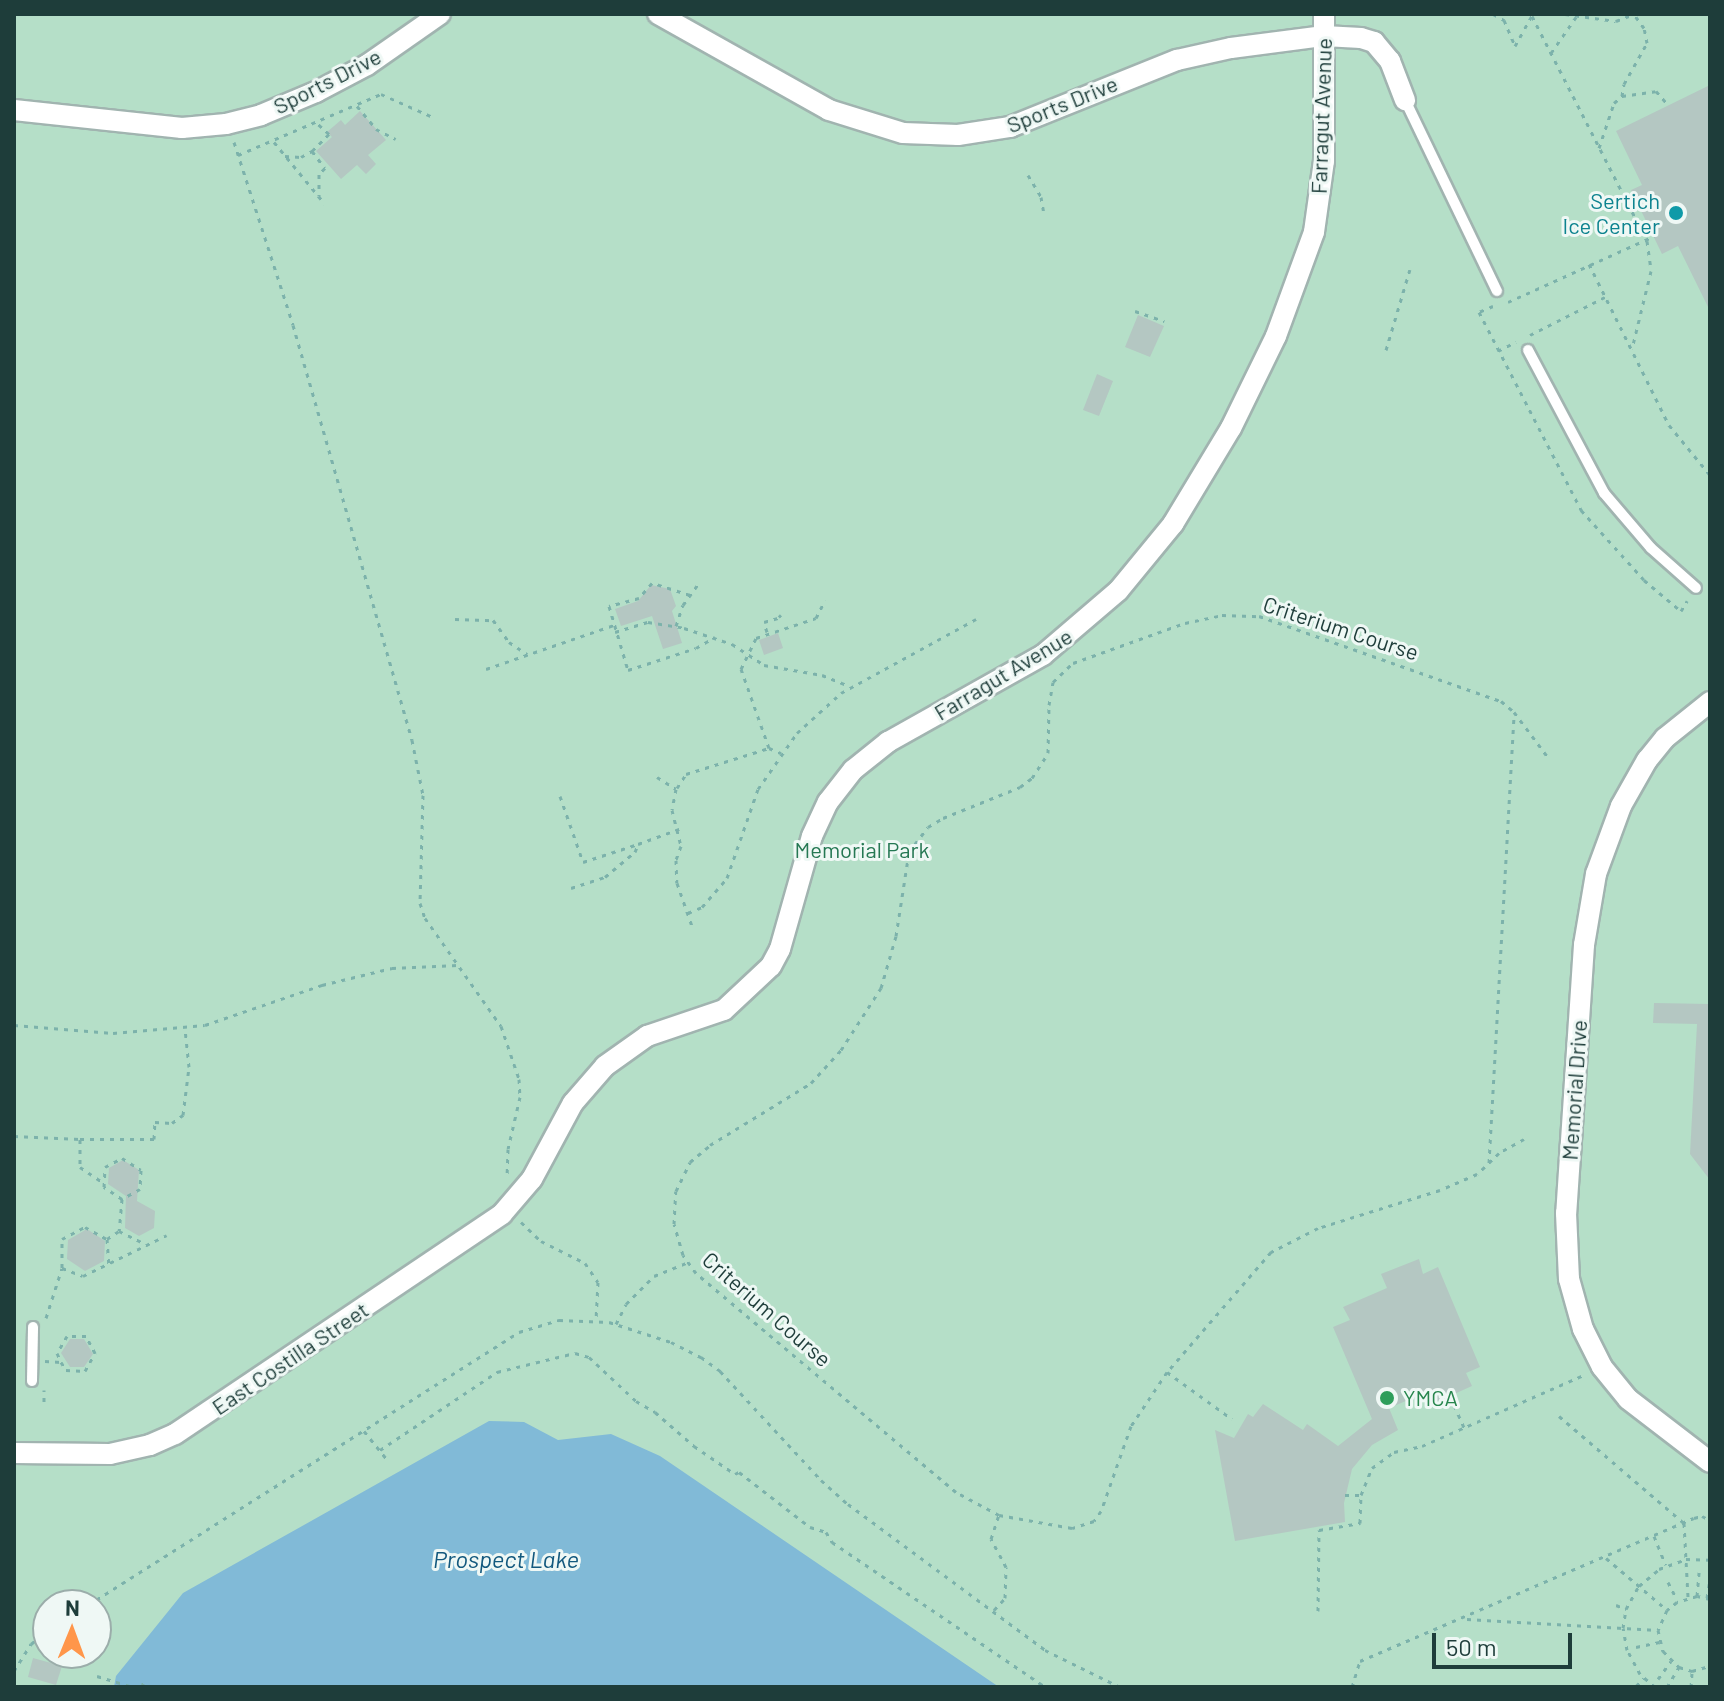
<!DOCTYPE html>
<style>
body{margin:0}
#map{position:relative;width:1724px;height:1701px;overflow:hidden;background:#dfece8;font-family:Barlow,sans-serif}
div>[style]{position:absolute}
.green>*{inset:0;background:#b5dfc8}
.water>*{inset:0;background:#81bad7}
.building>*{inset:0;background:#b4c7c2}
.path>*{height:3px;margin-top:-1.5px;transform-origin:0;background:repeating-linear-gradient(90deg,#7cb2ab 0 4px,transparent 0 10px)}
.roads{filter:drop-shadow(2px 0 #a1b4b0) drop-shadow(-2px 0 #a1b4b0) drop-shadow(0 2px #a1b4b0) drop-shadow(0 -2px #a1b4b0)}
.lane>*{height:10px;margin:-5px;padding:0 5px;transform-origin:5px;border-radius:5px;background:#fff}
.street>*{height:20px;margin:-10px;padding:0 10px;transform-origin:10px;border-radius:10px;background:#fff}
.dots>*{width:22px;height:22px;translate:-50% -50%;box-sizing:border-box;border:4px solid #eff8f5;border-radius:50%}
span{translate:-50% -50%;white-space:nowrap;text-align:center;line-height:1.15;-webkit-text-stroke:6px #eff8f5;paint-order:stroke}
.street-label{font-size:22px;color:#1e3d3a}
.culture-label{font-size:22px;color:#0d838f}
.right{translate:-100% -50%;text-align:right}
.park-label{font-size:22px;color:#257853}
.leisure-label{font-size:22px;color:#27864d}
.left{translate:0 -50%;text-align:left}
.water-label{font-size:24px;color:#13597e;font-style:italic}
.frame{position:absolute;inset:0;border:16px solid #1e3d3a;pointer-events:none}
.north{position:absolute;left:32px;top:1589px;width:80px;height:80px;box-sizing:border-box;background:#eff8f5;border:2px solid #9badaa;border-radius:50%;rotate:1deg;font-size:22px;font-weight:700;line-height:32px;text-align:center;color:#1e3d3a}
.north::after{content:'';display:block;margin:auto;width:28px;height:36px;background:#ff964a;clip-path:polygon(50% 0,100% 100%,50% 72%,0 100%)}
.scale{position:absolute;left:1432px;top:1633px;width:140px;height:36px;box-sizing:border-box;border:4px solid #1e3d3a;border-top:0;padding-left:10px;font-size:24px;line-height:28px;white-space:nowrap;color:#1e3d3a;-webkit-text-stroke:6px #eff8f5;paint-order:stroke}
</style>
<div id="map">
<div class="green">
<div style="clip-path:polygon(evenodd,14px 14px,1710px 14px,1710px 1687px,14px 1687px,14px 14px,48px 1605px,96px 1605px,96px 1653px,48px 1653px,48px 1605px)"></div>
</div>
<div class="water">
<div style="clip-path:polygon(489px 1421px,524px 1422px,558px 1440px,611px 1434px,660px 1456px,999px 1687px,114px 1687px,116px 1676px,183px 1593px)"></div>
</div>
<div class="building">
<div style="clip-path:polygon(1710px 85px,1710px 311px,1678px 246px,1662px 254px,1631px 190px,1642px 185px,1616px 131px)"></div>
<div style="clip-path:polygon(360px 111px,386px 140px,368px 155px,376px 164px,366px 174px,357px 165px,341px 179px,316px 151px,332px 137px,327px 132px,341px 120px,345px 125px)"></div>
<div style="clip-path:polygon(1138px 315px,1164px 326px,1150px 357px,1125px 347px)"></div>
<div style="clip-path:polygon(1097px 374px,1113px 381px,1099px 416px,1083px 410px)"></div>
<div style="clip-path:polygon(651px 585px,670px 589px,676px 606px,672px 611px,682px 643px,663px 649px,652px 616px,621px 626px,615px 609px,638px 601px)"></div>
<div style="clip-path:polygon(778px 633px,783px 648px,764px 655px,759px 640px)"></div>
<div style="clip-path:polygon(1654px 1003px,1710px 1004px,1710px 1180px,1690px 1154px,1697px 1024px,1653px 1023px)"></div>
<div style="clip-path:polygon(123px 1160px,139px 1170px,137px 1201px,155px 1211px,154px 1228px,139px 1236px,125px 1228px,126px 1196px,108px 1184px,109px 1168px)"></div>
<div style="clip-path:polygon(87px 1229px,105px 1241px,104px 1261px,85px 1271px,67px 1259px,68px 1240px)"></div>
<div style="clip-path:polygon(1419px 1259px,1423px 1274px,1438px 1267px,1480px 1367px,1466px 1373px,1472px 1386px,1434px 1403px,1430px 1391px,1389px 1408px,1398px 1430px,1372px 1445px,1352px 1469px,1344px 1503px,1345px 1522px,1235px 1541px,1215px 1430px,1234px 1438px,1248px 1414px,1253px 1417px,1263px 1404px,1303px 1430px,1307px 1424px,1338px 1446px,1372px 1419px,1333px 1327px,1350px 1320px,1343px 1307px,1387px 1288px,1381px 1274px)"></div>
<div style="clip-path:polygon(70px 1339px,84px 1339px,93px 1354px,84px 1367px,70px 1367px,61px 1353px)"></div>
<div style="clip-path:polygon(33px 1658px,62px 1666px,56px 1685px,28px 1677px)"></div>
</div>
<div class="path">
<div style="left:1493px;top:14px;width:13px;rotate:29deg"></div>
<div style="left:1504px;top:20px;width:28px;rotate:67deg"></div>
<div style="left:1565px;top:14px;width:51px;rotate:7.8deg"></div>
<div style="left:1616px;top:21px;width:19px;rotate:-21deg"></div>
<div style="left:1532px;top:16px;width:253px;rotate:62.9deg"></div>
<div style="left:1647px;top:241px;width:30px;rotate:82deg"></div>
<div style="left:1651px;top:271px;width:80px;rotate:103.7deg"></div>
<div style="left:1515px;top:46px;width:37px;rotate:-61deg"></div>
<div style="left:1551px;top:53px;width:44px;rotate:-55.2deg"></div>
<div style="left:1622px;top:96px;width:12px;rotate:-81deg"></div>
<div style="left:1624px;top:84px;width:47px;rotate:-60.7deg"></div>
<div style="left:1647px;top:43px;width:15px;rotate:-101deg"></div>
<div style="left:1644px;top:28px;width:17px;rotate:-126deg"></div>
<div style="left:357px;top:106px;width:30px;rotate:50deg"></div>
<div style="left:376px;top:129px;width:22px;rotate:27deg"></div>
<div style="left:234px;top:142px;width:192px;rotate:72.1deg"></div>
<div style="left:293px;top:325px;width:432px;rotate:74deg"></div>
<div style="left:412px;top:740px;width:56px;rotate:78.7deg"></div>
<div style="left:423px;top:795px;width:108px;rotate:91.6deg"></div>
<div style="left:420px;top:903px;width:16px;rotate:72deg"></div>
<div style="left:425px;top:918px;width:132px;rotate:54.9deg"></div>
<div style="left:501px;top:1026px;width:56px;rotate:71.2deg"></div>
<div style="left:519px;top:1079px;width:18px;rotate:87deg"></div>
<div style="left:520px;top:1097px;width:53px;rotate:103deg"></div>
<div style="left:508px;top:1149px;width:29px;rotate:92deg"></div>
<div style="left:274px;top:142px;width:80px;rotate:50.6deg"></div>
<div style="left:1599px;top:148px;width:47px;rotate:-71.6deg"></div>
<div style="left:1614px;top:103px;width:11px;rotate:-41deg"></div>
<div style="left:1622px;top:96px;width:34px;rotate:-8deg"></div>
<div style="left:1656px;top:91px;width:18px;rotate:49deg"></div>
<div style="left:312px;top:151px;width:21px;rotate:53deg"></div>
<div style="left:325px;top:168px;width:8px;rotate:135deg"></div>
<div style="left:319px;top:174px;width:22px;rotate:90deg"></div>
<div style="left:238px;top:155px;width:155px;rotate:-23.1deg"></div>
<div style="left:381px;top:94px;width:57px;rotate:23.9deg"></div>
<div style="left:285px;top:156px;width:16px;rotate:4deg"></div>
<div style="left:301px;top:157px;width:13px;rotate:-29deg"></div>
<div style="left:312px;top:151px;width:24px;rotate:-45deg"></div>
<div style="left:329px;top:134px;width:15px;rotate:-138deg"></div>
<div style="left:1028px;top:175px;width:26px;rotate:59deg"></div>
<div style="left:1041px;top:197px;width:17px;rotate:80deg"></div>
<div style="left:1589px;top:264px;width:180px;rotate:63.6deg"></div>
<div style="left:1669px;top:425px;width:65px;rotate:50.6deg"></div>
<div style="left:1508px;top:302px;width:160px;rotate:-24.3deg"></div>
<div style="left:1493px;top:306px;width:15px;rotate:157deg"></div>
<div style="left:1479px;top:312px;width:223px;rotate:62.7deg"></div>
<div style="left:1581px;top:510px;width:94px;rotate:48deg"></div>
<div style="left:1644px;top:580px;width:48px;rotate:40deg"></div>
<div style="left:1681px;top:611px;width:12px;rotate:-59deg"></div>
<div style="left:1135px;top:311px;width:31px;rotate:19deg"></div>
<div style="left:1530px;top:335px;width:84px;rotate:-26.9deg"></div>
<div style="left:1386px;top:350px;width:84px;rotate:-73.5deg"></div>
<div style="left:1498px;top:351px;width:20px;rotate:-27deg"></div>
<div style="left:690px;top:595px;width:40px;rotate:-162deg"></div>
<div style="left:652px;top:583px;width:20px;rotate:131deg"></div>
<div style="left:639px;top:598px;width:31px;rotate:165deg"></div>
<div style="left:609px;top:606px;width:67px;rotate:73.5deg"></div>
<div style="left:628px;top:670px;width:71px;rotate:-17.9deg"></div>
<div style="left:696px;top:648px;width:22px;rotate:-30deg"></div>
<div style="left:455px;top:619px;width:38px;rotate:2deg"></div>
<div style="left:493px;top:620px;width:27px;rotate:54deg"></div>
<div style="left:509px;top:642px;width:22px;rotate:34deg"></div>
<div style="left:676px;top:626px;width:22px;rotate:-72deg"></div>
<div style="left:683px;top:605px;width:26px;rotate:-54deg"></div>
<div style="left:615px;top:632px;width:34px;rotate:-17deg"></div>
<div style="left:648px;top:622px;width:36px;rotate:9deg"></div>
<div style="left:684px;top:628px;width:51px;rotate:18.4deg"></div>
<div style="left:732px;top:644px;width:38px;rotate:33deg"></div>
<div style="left:764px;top:665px;width:59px;rotate:9.8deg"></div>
<div style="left:822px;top:675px;width:29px;rotate:22deg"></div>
<div style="left:767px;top:632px;width:10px;rotate:-107deg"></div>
<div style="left:764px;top:622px;width:18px;rotate:-16deg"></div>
<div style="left:781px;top:617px;width:3px;rotate:-135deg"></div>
<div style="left:486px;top:669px;width:135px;rotate:-19deg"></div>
<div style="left:769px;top:748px;width:84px;rotate:-109.5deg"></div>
<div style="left:741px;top:669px;width:34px;rotate:-64deg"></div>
<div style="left:756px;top:638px;width:63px;rotate:-18.4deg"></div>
<div style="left:816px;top:618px;width:20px;rotate:-63deg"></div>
<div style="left:657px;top:777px;width:22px;rotate:32deg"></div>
<div style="left:676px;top:789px;width:21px;rotate:101deg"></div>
<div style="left:672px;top:810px;width:37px;rotate:76deg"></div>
<div style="left:681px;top:846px;width:15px;rotate:110deg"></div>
<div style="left:676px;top:860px;width:23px;rotate:88deg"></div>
<div style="left:677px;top:883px;width:49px;rotate:70.8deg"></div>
<div style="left:677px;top:788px;width:17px;rotate:-57deg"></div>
<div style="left:686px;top:774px;width:87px;rotate:-17.4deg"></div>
<div style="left:769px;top:748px;width:13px;rotate:23deg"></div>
<div style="left:560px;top:796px;width:70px;rotate:70.8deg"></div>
<div style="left:583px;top:862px;width:58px;rotate:-18.1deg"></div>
<div style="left:571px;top:888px;width:36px;rotate:-18deg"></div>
<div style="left:605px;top:877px;width:39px;rotate:-40deg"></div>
<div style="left:635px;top:852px;width:9px;rotate:-69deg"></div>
<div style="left:638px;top:844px;width:44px;rotate:-20.1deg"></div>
<div style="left:688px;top:913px;width:15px;rotate:-23deg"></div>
<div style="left:702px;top:907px;width:38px;rotate:-49deg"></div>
<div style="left:727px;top:878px;width:94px;rotate:-70.8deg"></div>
<div style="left:758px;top:789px;width:68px;rotate:-55.1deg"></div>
<div style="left:797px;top:733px;width:59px;rotate:-42.3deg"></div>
<div style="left:841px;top:693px;width:154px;rotate:-28.7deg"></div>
<div style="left:14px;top:1025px;width:99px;rotate:4.6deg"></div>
<div style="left:113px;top:1033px;width:92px;rotate:-5deg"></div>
<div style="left:205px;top:1025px;width:124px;rotate:-18.9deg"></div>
<div style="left:322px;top:985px;width:72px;rotate:-13.7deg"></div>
<div style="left:392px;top:968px;width:66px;rotate:-2.6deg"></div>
<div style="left:14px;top:1136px;width:66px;rotate:2.6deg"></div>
<div style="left:80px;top:1139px;width:28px;rotate:90deg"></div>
<div style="left:80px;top:1167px;width:29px;rotate:34deg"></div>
<div style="left:80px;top:1139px;width:74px"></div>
<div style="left:154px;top:1139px;width:17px;rotate:-87deg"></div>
<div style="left:155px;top:1122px;width:17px;rotate:3deg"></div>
<div style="left:172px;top:1123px;width:14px;rotate:-36deg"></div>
<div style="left:183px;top:1115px;width:48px;rotate:-82.9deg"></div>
<div style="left:189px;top:1067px;width:39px;rotate:-96deg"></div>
<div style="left:1524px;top:1139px;width:29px;rotate:151deg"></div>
<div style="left:1499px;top:1153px;width:30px;rotate:136deg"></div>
<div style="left:1477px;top:1174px;width:40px;rotate:156.6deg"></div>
<div style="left:1440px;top:1190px;width:128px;rotate:162.7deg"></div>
<div style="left:1318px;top:1228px;width:53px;rotate:152.9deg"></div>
<div style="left:1271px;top:1252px;width:159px;rotate:130.9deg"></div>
<div style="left:1167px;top:1372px;width:65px;rotate:123.7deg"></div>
<div style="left:1131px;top:1426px;width:90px;rotate:109.4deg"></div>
<div style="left:1101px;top:1511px;width:12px;rotate:125deg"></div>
<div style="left:1094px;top:1521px;width:23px;rotate:162deg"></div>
<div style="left:1072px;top:1528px;width:74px;rotate:-169.9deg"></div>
<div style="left:999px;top:1515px;width:49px;rotate:-151.9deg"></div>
<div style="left:956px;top:1492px;width:340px;rotate:-139.9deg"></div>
<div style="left:696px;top:1273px;width:22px;rotate:-126deg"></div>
<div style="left:683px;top:1255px;width:32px;rotate:-106deg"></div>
<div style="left:674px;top:1224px;width:33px;rotate:-87deg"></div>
<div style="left:676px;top:1191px;width:32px;rotate:-64deg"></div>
<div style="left:690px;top:1162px;width:26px;rotate:-40deg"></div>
<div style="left:710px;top:1145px;width:119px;rotate:-31.5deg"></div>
<div style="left:811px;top:1083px;width:45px;rotate:-47.7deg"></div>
<div style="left:841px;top:1050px;width:74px;rotate:-57.2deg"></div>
<div style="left:881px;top:988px;width:54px;rotate:-73.9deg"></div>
<div style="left:896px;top:936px;width:85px;rotate:-81.2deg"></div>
<div style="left:909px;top:852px;width:31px;rotate:-53deg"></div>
<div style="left:928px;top:827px;width:17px;rotate:-31deg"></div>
<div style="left:943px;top:818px;width:83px;rotate:-21.9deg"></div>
<div style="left:1020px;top:787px;width:15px;rotate:-37deg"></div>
<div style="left:1032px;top:778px;width:30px;rotate:-57deg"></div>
<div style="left:1048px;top:753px;width:48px;rotate:-88.8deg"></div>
<div style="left:1049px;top:705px;width:23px;rotate:-80deg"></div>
<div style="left:1053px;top:682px;width:28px;rotate:-44deg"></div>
<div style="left:1073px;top:663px;width:119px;rotate:-19.7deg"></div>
<div style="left:1185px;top:623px;width:38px;rotate:-12deg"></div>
<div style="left:1222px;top:615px;width:37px;rotate:2deg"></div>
<div style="left:1259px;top:616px;width:256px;rotate:19.4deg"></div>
<div style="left:1501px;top:701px;width:17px;rotate:40deg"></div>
<div style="left:1514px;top:712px;width:55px;rotate:53.1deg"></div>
<div style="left:122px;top:1158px;width:22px;rotate:32deg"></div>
<div style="left:141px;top:1170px;width:19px;rotate:93deg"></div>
<div style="left:140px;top:1189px;width:21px;rotate:151deg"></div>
<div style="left:122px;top:1199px;width:22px;rotate:-146deg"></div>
<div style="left:104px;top:1187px;width:20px;rotate:-87deg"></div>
<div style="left:105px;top:1167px;width:19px;rotate:-28deg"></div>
<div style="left:1489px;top:1163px;width:449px;rotate:-86.8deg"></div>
<div style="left:122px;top:1199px;width:32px;rotate:95deg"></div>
<div style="left:119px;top:1231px;width:32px;rotate:26deg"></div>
<div style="left:521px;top:1222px;width:28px;rotate:44deg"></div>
<div style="left:541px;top:1241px;width:49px;rotate:26.6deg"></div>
<div style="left:585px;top:1263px;width:23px;rotate:56deg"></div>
<div style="left:598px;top:1282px;width:39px;rotate:93deg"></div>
<div style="left:107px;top:1239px;width:14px;rotate:-34deg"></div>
<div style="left:62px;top:1268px;width:29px;rotate:-90deg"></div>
<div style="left:62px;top:1239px;width:26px;rotate:-28deg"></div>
<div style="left:85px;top:1227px;width:25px;rotate:29deg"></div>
<div style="left:107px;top:1239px;width:26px;rotate:86deg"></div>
<div style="left:46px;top:1318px;width:52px;rotate:-72.3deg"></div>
<div style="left:62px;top:1268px;width:22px;rotate:21deg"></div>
<div style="left:83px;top:1276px;width:93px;rotate:-26deg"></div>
<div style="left:616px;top:1324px;width:22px;rotate:-63deg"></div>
<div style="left:626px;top:1304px;width:40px;rotate:-45deg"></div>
<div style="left:654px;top:1276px;width:37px;rotate:-22deg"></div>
<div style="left:45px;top:1361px;width:16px;rotate:4deg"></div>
<div style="left:61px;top:1362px;width:9px;rotate:58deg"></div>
<div style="left:66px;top:1370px;width:19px;rotate:3deg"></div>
<div style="left:85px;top:1371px;width:21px;rotate:-61deg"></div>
<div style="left:95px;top:1353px;width:19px;rotate:-118deg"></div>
<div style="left:86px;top:1336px;width:19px;rotate:180deg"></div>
<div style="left:67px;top:1336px;width:20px;rotate:120deg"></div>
<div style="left:57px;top:1353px;width:10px;rotate:66deg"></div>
<div style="left:1167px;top:1372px;width:80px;rotate:35.9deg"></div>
<div style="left:1450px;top:1396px;width:35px;rotate:66deg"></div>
<div style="left:44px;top:1402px;width:12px;rotate:-90deg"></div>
<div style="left:1559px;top:1416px;width:165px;rotate:40.6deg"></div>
<div style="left:1684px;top:1523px;width:74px;rotate:86.9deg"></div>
<div style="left:364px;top:1431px;width:36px;rotate:51deg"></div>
<div style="left:380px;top:1450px;width:141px;rotate:-33.7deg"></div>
<div style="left:497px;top:1372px;width:80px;rotate:-13.7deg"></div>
<div style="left:575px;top:1353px;width:15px;rotate:16deg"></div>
<div style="left:589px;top:1357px;width:64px;rotate:43.1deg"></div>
<div style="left:636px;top:1401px;width:22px;rotate:30deg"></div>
<div style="left:655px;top:1412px;width:52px;rotate:41.1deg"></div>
<div style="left:694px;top:1446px;width:50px;rotate:34.3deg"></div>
<div style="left:735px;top:1474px;width:4px;rotate:-27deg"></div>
<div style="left:739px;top:1472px;width:90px;rotate:37.8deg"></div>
<div style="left:810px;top:1527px;width:17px;rotate:17deg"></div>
<div style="left:826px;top:1532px;width:12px;rotate:59deg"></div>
<div style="left:832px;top:1542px;width:258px;rotate:34.2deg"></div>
<div style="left:1345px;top:1495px;width:16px"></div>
<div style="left:1654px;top:1536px;width:31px;rotate:68deg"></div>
<div style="left:1606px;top:1558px;width:80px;rotate:40.4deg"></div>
<div style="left:1668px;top:1582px;width:20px;rotate:63deg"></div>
<div style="left:1697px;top:1596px;width:24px;rotate:-85deg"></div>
<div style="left:1707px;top:1598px;width:18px;rotate:-81deg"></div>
<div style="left:1710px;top:1599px;width:13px;rotate:-167deg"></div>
<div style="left:1697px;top:1596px;width:21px;rotate:163deg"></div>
<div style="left:1677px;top:1602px;width:13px;rotate:141deg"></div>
<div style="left:1667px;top:1610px;width:22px;rotate:114deg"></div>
<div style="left:1658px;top:1630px;width:22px;rotate:77deg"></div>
<div style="left:1663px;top:1651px;width:23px;rotate:45deg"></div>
<div style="left:1679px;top:1667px;width:14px;rotate:17deg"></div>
<div style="left:1692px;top:1671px;width:19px;rotate:-16deg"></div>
<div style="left:88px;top:1605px;width:510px;rotate:-32.35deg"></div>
<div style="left:519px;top:1332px;width:42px;rotate:-16.7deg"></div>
<div style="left:559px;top:1320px;width:50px;rotate:2.3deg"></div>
<div style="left:609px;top:1322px;width:65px;rotate:17.9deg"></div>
<div style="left:671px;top:1342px;width:34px;rotate:27deg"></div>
<div style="left:701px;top:1357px;width:24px;rotate:36deg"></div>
<div style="left:720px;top:1371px;width:149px;rotate:47.2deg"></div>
<div style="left:821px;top:1480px;width:36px;rotate:42deg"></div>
<div style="left:848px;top:1504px;width:245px;rotate:36.5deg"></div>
<div style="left:1045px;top:1650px;width:84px;rotate:26.3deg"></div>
<div style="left:1616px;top:1605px;width:11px;rotate:22deg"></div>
<div style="left:994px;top:1610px;width:16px;rotate:-47deg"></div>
<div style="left:1005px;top:1598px;width:31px;rotate:-88deg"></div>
<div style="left:1006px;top:1567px;width:32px;rotate:-118deg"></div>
<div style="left:991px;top:1539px;width:25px;rotate:-72deg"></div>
<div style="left:1318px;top:1611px;width:81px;rotate:-89.3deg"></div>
<div style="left:1319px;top:1530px;width:42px;rotate:-9.7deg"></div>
<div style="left:1360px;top:1523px;width:28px;rotate:-88deg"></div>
<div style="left:1361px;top:1495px;width:29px;rotate:-68deg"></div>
<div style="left:1372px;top:1468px;width:27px;rotate:-36deg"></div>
<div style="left:1394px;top:1452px;width:29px;rotate:-12deg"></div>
<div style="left:1422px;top:1446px;width:177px;rotate:-23.7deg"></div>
<div style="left:1467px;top:1619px;width:191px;rotate:3.3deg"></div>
<div style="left:1636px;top:1647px;width:24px;rotate:-12deg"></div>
<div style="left:14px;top:1671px;width:32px;rotate:-58deg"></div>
<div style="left:31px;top:1644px;width:22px;rotate:-39deg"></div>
<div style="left:97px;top:1676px;width:39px;rotate:17deg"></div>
<div style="left:1658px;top:1679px;width:22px;rotate:-54deg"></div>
<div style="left:1636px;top:1686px;width:11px;rotate:-45deg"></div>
<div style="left:142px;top:1687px;width:7px;rotate:-74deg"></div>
<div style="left:1352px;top:1687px;width:27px;rotate:-73deg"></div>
<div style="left:1360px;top:1661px;width:363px;rotate:-23.2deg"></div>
<div style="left:1694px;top:1518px;width:8px;rotate:-14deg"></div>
<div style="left:1702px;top:1516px;width:9px;rotate:27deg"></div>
<div style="left:1655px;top:1687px;width:20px;rotate:-139deg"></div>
<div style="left:1640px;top:1674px;width:27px;rotate:-118deg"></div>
<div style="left:1627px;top:1650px;width:22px;rotate:-100deg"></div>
<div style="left:1623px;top:1628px;width:19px;rotate:-81deg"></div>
<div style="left:1626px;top:1609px;width:26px;rotate:-61deg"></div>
<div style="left:1639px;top:1586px;width:26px;rotate:-40deg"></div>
<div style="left:1659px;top:1569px;width:29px;rotate:-20deg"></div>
<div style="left:1686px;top:1559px;width:24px;rotate:2deg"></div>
<div style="left:1667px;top:1687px;width:23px;rotate:-59deg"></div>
<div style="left:1691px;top:1687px;width:16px;rotate:-86deg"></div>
</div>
<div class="roads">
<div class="lane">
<div style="left:1405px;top:100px;width:212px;rotate:64.3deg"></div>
<div style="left:1528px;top:350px;width:162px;rotate:62deg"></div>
<div style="left:1604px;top:493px;width:72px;rotate:49.5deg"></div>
<div style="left:1651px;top:548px;width:60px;rotate:41.6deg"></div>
<div style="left:32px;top:1381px;width:54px;rotate:-88.9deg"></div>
</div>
<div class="street">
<div style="left:658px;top:14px;width:196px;rotate:29.3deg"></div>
<div style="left:829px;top:110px;width:77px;rotate:17.3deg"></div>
<div style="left:903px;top:133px;width:55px;rotate:2.1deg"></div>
<div style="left:958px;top:135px;width:53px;rotate:-8.7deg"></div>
<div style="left:1010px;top:127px;width:180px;rotate:-21.9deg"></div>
<div style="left:1177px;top:60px;width:55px;rotate:-12.5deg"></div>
<div style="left:1231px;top:48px;width:94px;rotate:-7.4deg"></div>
<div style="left:1324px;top:36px;width:37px;rotate:3deg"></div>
<div style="left:1361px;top:38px;width:14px;rotate:17deg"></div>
<div style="left:1374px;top:42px;width:25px;rotate:50deg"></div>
<div style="left:1390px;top:61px;width:42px;rotate:69deg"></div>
<div style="left:14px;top:110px;width:169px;rotate:6.1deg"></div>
<div style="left:182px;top:128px;width:44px;rotate:-5.2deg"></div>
<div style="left:226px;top:124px;width:36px;rotate:-14deg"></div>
<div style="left:261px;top:115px;width:60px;rotate:-22.7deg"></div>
<div style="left:316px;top:92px;width:58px;rotate:-27.9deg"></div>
<div style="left:367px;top:65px;width:89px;rotate:-34.9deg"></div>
<div style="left:1710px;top:702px;width:58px;rotate:141.3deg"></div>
<div style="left:1665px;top:738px;width:28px;rotate:129deg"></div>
<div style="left:1647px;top:760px;width:53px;rotate:119.5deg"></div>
<div style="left:1621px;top:806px;width:72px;rotate:110.2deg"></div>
<div style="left:1596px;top:874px;width:72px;rotate:99.6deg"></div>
<div style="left:1584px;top:945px;width:269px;rotate:93.8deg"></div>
<div style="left:1566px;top:1213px;width:66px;rotate:87.4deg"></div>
<div style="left:1569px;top:1279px;width:52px;rotate:74.4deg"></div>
<div style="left:1583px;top:1329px;width:42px;rotate:63.4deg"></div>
<div style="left:1602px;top:1367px;width:41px;rotate:50.9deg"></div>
<div style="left:1628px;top:1399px;width:103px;rotate:37.5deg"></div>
<div style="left:14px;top:1453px;width:96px;rotate:0.6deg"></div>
<div style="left:110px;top:1454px;width:41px;rotate:-12.7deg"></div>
<div style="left:150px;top:1445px;width:27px;rotate:-24deg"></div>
<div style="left:175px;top:1434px;width:394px;rotate:-33.9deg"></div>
<div style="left:502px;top:1214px;width:46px;rotate:-49.4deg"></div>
<div style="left:532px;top:1179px;width:86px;rotate:-61.7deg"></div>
<div style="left:573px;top:1103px;width:49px;rotate:-49.1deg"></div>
<div style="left:605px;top:1066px;width:52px;rotate:-35.5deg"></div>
<div style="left:647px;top:1036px;width:81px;rotate:-18.7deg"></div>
<div style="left:724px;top:1010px;width:64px;rotate:-43.1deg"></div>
<div style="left:771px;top:966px;width:19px;rotate:-62deg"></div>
<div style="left:780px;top:949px;width:117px;rotate:-74.2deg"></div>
<div style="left:812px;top:836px;width:38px;rotate:-65deg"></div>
<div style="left:828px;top:802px;width:41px;rotate:-52deg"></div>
<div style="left:853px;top:770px;width:45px;rotate:-38.7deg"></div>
<div style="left:888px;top:742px;width:178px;rotate:-29.3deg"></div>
<div style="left:1043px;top:655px;width:99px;rotate:-40.5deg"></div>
<div style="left:1118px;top:591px;width:87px;rotate:-50.6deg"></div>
<div style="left:1173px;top:524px;width:112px;rotate:-58.9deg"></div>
<div style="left:1231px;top:428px;width:102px;rotate:-63.9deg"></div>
<div style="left:1276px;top:336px;width:111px;rotate:-69.9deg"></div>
<div style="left:1314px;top:232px;width:72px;rotate:-82deg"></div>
<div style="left:1324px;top:161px;width:147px;rotate:-90deg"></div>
</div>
</div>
<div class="dots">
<div style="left:1676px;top:213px;background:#0f9aa8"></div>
<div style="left:1387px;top:1398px;background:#2e9e5b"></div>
</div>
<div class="street-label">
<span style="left:327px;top:81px;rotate:-27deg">Sports Drive</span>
<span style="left:1062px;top:104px;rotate:-22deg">Sports Drive</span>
<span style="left:1321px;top:116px;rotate:-88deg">Farragut Avenue</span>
<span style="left:1341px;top:628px;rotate:18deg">Criterium Course</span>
<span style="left:1003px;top:674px;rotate:-31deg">Farragut Avenue</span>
<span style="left:1574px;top:1090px;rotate:-86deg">Memorial Drive</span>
<span style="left:767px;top:1309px;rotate:41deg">Criterium Course</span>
<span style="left:290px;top:1358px;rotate:-34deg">East Costilla Street</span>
</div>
<div class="culture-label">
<span class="right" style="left:1660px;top:213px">Sertich<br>Ice Center</span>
</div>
<div class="park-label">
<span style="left:862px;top:850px">Memorial Park</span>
</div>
<div class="leisure-label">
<span class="left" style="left:1403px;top:1398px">YMCA</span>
</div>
<div class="water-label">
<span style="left:506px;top:1559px">Prospect Lake</span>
</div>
<div class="frame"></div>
<div class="north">N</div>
<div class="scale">50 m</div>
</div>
